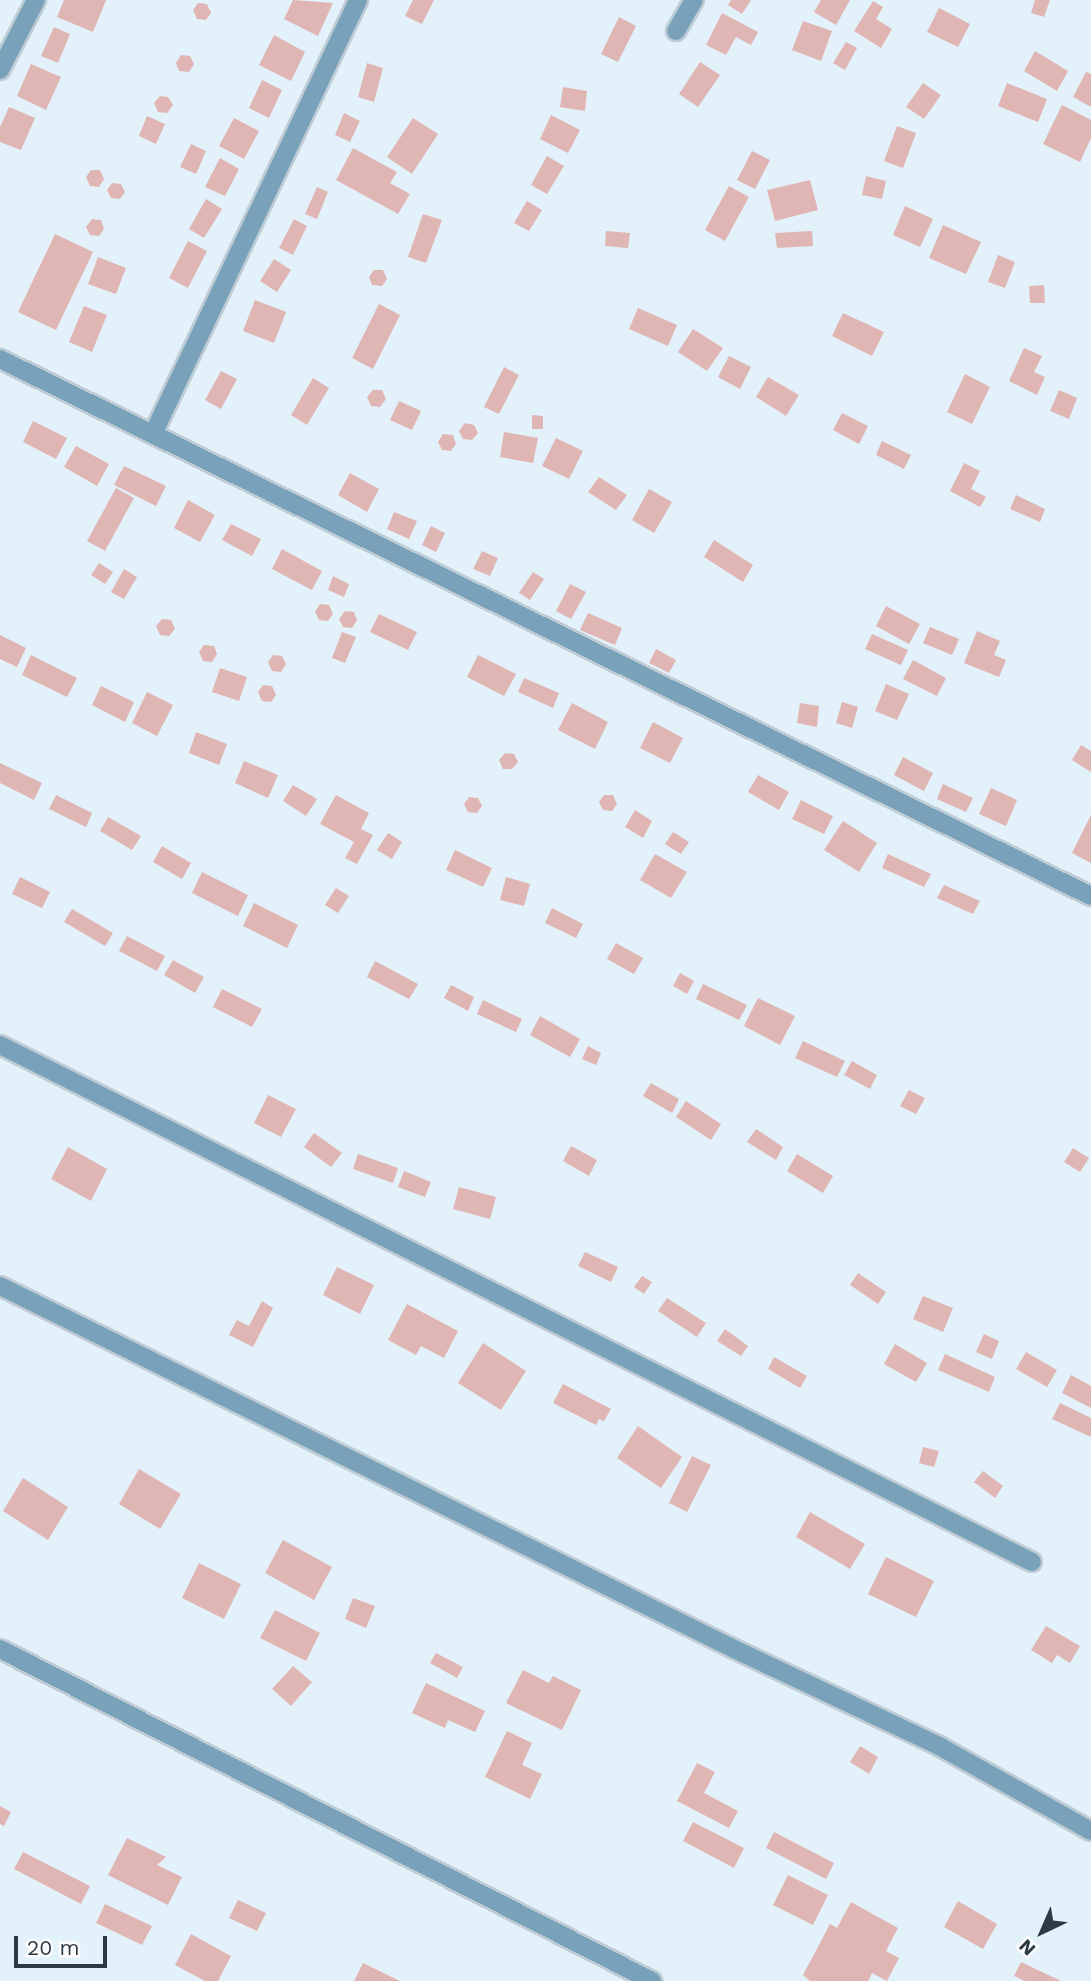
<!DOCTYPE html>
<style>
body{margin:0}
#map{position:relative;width:1091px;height:1981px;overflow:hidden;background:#e3f1fa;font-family:"Work Sans",sans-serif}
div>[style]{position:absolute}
.building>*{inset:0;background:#e0b6b4}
.roads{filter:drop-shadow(2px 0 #beccd5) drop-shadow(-2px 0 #beccd5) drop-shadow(0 2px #beccd5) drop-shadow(0 -2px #beccd5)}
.minor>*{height:18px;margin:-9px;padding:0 9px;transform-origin:9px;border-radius:9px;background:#79a1b9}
span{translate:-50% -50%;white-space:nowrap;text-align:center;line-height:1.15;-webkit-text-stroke:7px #fcfcfc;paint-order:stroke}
.north{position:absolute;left:1007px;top:1897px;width:70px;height:70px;-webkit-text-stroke:5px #fcfcfc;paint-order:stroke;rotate:224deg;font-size:19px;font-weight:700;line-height:28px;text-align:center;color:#2c3a43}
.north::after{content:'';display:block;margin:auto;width:24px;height:32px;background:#2c3a43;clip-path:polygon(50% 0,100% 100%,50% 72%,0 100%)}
.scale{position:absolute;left:14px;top:1936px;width:93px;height:32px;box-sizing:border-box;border:4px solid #2c3a43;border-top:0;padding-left:9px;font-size:21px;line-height:24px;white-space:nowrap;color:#2c3a43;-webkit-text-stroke:5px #fcfcfc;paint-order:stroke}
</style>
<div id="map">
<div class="building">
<div style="clip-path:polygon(64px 0,106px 0,93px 32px,57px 17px)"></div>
<div style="clip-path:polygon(293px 0,333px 3px,318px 36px,284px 19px)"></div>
<div style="clip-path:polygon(413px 0,434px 0,422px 24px,405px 16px)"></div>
<div style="clip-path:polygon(731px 0,751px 0,742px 14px,728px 5px)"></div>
<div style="clip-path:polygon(821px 0,850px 0,836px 25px,814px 12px)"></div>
<div style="clip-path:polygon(1035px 0,1050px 0,1044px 17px,1031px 13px)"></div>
<div style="clip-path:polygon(873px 1px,883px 7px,876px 19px,892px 29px,881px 48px,854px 31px)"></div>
<div style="clip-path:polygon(198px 3px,207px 4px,211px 13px,206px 20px,197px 19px,193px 10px)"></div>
<div style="clip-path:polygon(939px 8px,970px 24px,958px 47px,927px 32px)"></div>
<div style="clip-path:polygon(722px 13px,758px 32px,751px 45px,736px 37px,726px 55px,706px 45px)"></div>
<div style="clip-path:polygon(619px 17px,636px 26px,618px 62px,601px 54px)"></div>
<div style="clip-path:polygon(803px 21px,832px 31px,821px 61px,792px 50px)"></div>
<div style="clip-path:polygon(54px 27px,70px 34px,58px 63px,41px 56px)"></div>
<div style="clip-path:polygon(274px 35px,305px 52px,291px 81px,259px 65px)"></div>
<div style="clip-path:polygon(846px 42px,857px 48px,845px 70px,833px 63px)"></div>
<div style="clip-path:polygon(1035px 51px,1068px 71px,1057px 91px,1024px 71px)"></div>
<div style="clip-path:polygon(181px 55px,190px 56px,194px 64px,189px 72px,179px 71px,176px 63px)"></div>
<div style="clip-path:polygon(700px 62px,720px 75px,698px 107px,679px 94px)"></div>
<div style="clip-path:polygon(367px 63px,383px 68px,374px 102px,358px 97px)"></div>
<div style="clip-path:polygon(31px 64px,61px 77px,46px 110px,17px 96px)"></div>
<div style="clip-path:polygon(1086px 72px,1091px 74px,1091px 107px,1073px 97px)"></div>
<div style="clip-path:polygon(262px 80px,282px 90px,269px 118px,249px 108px)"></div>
<div style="clip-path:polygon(923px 83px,941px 95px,924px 119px,906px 107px)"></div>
<div style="clip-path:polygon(1007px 83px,1047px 99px,1038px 122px,998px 106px)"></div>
<div style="clip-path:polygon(563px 87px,587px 91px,585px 111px,560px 107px)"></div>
<div style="clip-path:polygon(160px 96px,168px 97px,173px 105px,167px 113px,158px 112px,154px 103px)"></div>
<div style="clip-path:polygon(1062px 105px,1091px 120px,1091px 138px,1080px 162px,1043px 144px)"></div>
<div style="clip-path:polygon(9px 107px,35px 118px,21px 150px,0 142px,0 127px)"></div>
<div style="clip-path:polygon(344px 113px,360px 121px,350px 142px,335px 135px)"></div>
<div style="clip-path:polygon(551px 115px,580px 130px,568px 153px,540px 139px)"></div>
<div style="clip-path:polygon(147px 116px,165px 124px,156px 144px,139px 136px)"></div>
<div style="clip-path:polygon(234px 118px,259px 131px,244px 159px,219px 146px)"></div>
<div style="clip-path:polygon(413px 118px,438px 134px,412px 174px,387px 157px)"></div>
<div style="clip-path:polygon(897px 126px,916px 133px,903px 168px,884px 161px)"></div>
<div style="clip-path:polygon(191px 144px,206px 151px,196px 174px,180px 167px)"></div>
<div style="clip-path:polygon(353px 148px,397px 172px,390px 183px,410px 194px,398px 214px,336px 180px)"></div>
<div style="clip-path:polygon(752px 151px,770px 160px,755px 189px,737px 180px)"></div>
<div style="clip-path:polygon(547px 156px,564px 166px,547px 194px,531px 185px)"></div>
<div style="clip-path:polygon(220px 158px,239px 169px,225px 196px,205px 187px)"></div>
<div style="clip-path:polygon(91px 170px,100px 170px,104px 179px,99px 187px,90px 186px,86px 177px)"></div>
<div style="clip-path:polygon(866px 176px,886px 181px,882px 199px,862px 195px)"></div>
<div style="clip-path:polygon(810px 180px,818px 210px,775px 221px,767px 190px)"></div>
<div style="clip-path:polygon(112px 183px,121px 184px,125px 192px,120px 199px,111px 198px,107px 190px)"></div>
<div style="clip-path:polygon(729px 186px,749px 197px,725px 241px,705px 230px)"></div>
<div style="clip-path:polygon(317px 187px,328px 192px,317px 219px,305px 214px)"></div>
<div style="clip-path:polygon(206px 199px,222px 209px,204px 238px,189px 229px)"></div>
<div style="clip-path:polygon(527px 201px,542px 210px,529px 231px,514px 223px)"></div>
<div style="clip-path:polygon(905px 206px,933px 219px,920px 247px,893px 235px)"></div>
<div style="clip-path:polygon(423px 214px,442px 220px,426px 263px,408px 257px)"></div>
<div style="clip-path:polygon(92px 219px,101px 220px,104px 229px,99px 236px,90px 235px,86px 227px)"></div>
<div style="clip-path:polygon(294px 219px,307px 226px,293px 255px,279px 248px)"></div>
<div style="clip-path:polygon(943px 225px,981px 242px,966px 274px,929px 258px)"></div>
<div style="clip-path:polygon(606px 231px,630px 233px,628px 248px,605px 246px)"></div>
<div style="clip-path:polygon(812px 231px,813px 246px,777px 248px,775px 233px)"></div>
<div style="clip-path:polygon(55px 234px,93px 252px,56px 330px,18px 312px)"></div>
<div style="clip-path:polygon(188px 241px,207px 251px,188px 288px,169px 278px)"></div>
<div style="clip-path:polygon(998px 255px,1015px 262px,1005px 288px,988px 282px)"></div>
<div style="clip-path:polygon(98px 257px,126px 268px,116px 294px,88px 284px)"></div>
<div style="clip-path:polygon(274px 259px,291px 270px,277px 292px,260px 281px)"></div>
<div style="clip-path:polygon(374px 270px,383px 270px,387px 279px,382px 286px,372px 285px,369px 277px)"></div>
<div style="clip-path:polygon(1044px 285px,1045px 303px,1030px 303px,1029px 286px)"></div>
<div style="clip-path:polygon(255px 300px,286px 312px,274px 343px,243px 331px)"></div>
<div style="clip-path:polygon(379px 304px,400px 315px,373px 369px,352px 358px)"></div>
<div style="clip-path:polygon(84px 306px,107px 315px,92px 352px,69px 342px)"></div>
<div style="clip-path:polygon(638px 308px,677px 325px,668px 346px,629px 329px)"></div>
<div style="clip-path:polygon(843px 313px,884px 332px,872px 356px,832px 336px)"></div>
<div style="clip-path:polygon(693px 329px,723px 348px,707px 371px,678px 352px)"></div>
<div style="clip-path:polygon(1024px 348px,1042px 356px,1034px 372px,1045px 377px,1037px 395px,1009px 381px)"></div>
<div style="clip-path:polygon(729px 356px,751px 367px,740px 389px,718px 377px)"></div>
<div style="clip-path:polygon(504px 367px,519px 375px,499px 414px,484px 407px)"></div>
<div style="clip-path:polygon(221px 371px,237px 379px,221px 409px,205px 400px)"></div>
<div style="clip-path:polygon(965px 374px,990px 387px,972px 424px,947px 412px)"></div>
<div style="clip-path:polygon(768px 377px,799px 395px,786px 416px,756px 397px)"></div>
<div style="clip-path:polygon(313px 378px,329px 388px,307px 425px,291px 415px)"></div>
<div style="clip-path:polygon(373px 390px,382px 390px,386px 399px,380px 407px,371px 406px,367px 397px)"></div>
<div style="clip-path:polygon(1059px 390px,1077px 398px,1069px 419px,1050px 411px)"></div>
<div style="clip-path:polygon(399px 401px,421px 411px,412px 430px,390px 420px)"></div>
<div style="clip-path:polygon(842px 413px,868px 426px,859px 444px,833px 430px)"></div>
<div style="clip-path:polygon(532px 415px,543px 416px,543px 429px,532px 429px)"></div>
<div style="clip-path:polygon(33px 421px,67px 438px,56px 459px,23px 442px)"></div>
<div style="clip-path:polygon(465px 423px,474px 425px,478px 433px,472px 440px,463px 439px,459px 431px)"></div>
<div style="clip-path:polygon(504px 432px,538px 438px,533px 463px,500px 457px)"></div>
<div style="clip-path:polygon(443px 434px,453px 435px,456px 444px,451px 451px,442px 450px,438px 442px)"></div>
<div style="clip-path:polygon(556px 438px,583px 451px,569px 479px,542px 466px)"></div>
<div style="clip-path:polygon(882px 441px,911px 455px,904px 469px,876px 455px)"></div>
<div style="clip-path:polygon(76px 446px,109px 464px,97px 486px,64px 467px)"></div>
<div style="clip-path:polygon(964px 463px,980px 471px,971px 489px,986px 497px,980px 507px,950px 491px)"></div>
<div style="clip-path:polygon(124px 466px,166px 486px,156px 506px,114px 485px)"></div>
<div style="clip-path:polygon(350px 473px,379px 489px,367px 512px,338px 495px)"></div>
<div style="clip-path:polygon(599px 477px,627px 495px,616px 510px,588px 492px)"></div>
<div style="clip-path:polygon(116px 488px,134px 498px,105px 551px,87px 541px)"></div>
<div style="clip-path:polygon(649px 489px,672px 502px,654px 533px,632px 520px)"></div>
<div style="clip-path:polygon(1016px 495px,1045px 509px,1040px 522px,1010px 509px)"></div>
<div style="clip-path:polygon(188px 500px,215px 515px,200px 542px,174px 528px)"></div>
<div style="clip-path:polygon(394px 512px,417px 521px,409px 539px,387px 529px)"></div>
<div style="clip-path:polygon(231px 524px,261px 539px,252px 556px,222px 540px)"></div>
<div style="clip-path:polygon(431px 526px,445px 533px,436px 552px,422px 545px)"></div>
<div style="clip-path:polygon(714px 540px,753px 565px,743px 582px,704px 557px)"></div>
<div style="clip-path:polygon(282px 549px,322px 571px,312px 590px,272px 569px)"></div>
<div style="clip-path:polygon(482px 551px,498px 558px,490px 576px,473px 569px)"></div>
<div style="clip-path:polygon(99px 563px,113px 572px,105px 584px,91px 575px)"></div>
<div style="clip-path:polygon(124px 569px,137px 577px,124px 599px,111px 592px)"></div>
<div style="clip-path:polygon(533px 572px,544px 579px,530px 600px,519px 593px)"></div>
<div style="clip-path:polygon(333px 576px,349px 584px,344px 597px,328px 590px)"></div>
<div style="clip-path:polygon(570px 584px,586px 592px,571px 619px,556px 611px)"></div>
<div style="clip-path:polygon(320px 604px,329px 605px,333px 614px,328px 621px,319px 620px,315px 612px)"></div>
<div style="clip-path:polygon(886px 606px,920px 624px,909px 644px,876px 626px)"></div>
<div style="clip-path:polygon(345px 611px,354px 612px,357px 620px,352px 628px,343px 627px,339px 619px)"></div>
<div style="clip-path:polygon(588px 613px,622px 628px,615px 645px,580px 630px)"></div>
<div style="clip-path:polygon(379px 614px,417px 632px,408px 650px,370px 632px)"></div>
<div style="clip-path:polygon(162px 619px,171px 620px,175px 629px,169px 636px,160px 635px,156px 626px)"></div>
<div style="clip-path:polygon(930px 627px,959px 639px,952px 655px,923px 643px)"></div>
<div style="clip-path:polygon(977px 631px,1000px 641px,994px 655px,1006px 660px,999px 677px,964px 663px)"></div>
<div style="clip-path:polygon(342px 632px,356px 637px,345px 663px,332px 658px)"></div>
<div style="clip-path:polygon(872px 634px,908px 650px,901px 665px,865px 649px)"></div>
<div style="clip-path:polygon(0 635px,26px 648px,17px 667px,0 659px)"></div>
<div style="clip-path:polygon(204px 645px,214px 646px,217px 654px,212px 662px,203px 661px,199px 652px)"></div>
<div style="clip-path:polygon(656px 649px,676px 660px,669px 673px,649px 663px)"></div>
<div style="clip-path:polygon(31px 655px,77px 678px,67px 697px,22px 675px)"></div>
<div style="clip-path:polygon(273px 655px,282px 656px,286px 664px,281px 672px,272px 671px,268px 662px)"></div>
<div style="clip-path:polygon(478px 655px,516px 674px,504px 696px,467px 677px)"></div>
<div style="clip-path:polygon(913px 660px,946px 678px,937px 696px,903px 679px)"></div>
<div style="clip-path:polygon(220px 668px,247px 677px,239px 701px,212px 692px)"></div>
<div style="clip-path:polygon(524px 678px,559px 693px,553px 708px,518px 692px)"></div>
<div style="clip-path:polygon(886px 684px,909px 694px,897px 720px,875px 711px)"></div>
<div style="clip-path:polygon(263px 685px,272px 686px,276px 695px,271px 702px,262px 701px,258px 692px)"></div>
<div style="clip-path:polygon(101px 686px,134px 702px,125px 722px,92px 705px)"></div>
<div style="clip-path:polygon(147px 692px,173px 705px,157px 736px,132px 723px)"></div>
<div style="clip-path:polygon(842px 702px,858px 707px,852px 728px,836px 723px)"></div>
<div style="clip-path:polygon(572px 703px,608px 722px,595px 749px,558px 730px)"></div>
<div style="clip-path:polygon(800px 703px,819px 706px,817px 727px,797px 723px)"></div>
<div style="clip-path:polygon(653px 722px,683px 738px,670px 763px,640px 748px)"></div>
<div style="clip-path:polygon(196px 732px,227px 744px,219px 765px,189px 753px)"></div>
<div style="clip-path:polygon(1081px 745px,1091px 751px,1091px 772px,1072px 760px)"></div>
<div style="clip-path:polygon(505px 753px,514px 754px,518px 762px,512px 769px,503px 769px,499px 760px)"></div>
<div style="clip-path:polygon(903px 757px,933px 773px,924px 791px,894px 775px)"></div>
<div style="clip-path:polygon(244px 761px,278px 775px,268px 798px,235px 783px)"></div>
<div style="clip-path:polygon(0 763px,42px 783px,34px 800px,0 783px)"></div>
<div style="clip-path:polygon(758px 775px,789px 792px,779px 810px,748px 792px)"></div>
<div style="clip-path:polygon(943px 784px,973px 798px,966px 812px,937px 799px)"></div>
<div style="clip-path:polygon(293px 785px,317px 799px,306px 816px,283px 801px)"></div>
<div style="clip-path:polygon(991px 788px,1017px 800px,1006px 826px,979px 814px)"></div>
<div style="clip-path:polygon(56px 795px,92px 813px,86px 827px,49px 809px)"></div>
<div style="clip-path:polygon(336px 795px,369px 813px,361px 829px,373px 835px,357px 864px,345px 858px,354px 842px,320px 824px)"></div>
<div style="clip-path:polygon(604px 795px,613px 795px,617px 804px,612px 811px,603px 810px,599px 802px)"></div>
<div style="clip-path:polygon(469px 797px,478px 798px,482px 806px,477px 813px,468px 812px,464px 804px)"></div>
<div style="clip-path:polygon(801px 800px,833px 816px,824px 834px,792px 819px)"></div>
<div style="clip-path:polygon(635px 810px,652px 821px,643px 838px,625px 827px)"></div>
<div style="clip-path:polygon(1091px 815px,1091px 863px,1072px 853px)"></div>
<div style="clip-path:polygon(108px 817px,141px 836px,132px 850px,100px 831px)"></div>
<div style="clip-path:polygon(843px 821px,877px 843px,859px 872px,824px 850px)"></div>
<div style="clip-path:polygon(673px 832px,689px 842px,681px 854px,665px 844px)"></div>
<div style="clip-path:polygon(388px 833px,402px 842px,392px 859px,377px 850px)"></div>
<div style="clip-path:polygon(162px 846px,191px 863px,182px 879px,153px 862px)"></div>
<div style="clip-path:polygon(455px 850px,492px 868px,483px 887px,446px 870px)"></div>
<div style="clip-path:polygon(655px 854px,687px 872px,671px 898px,640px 880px)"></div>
<div style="clip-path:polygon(888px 854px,931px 874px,924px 887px,882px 868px)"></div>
<div style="clip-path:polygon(202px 872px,248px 895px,238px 916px,192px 893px)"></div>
<div style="clip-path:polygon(20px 877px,50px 892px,42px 908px,12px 894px)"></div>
<div style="clip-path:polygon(506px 877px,530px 884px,524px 906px,500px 900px)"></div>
<div style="clip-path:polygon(944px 885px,980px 901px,973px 914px,937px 898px)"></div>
<div style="clip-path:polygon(336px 888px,349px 896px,338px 913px,325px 905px)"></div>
<div style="clip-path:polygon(254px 903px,298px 925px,287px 948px,243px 926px)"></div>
<div style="clip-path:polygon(552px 908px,583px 924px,576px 938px,545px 923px)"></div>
<div style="clip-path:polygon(72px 909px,113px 933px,105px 946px,64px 922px)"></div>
<div style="clip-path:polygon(127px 936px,165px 956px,157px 971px,119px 951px)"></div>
<div style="clip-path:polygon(616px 943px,643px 958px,634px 974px,607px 959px)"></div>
<div style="clip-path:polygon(173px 960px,204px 977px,195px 993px,164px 975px)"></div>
<div style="clip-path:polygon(375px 961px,418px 984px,409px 999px,367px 977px)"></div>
<div style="clip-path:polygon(680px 973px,694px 981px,687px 994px,673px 986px)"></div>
<div style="clip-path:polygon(703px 984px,747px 1005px,739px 1020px,696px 999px)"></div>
<div style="clip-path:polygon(451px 985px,474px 997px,468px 1011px,444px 998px)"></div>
<div style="clip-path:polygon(222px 989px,262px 1009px,252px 1027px,213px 1007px)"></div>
<div style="clip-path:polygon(758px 998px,795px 1016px,780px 1045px,744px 1026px)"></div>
<div style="clip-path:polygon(483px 1000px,522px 1019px,516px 1032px,477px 1014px)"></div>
<div style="clip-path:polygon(540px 1016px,580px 1039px,570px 1057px,530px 1035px)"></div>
<div style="clip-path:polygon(803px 1041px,845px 1061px,837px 1077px,795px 1058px)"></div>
<div style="clip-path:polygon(588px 1046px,601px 1053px,596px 1065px,582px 1059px)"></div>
<div style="clip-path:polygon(852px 1061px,877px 1075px,870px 1089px,844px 1075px)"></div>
<div style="clip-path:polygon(651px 1083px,679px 1099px,672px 1113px,643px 1096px)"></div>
<div style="clip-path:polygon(909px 1090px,925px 1098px,916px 1114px,900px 1106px)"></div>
<div style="clip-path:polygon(268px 1095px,296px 1109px,281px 1137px,254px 1123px)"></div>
<div style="clip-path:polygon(686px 1101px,721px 1124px,711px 1140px,676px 1117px)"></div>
<div style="clip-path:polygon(756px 1129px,783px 1147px,776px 1160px,747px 1142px)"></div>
<div style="clip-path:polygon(314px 1133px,342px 1153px,331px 1167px,304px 1147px)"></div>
<div style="clip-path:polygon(571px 1146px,597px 1160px,589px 1176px,563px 1161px)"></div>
<div style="clip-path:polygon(68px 1147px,107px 1169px,91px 1201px,51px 1179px)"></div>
<div style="clip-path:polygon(1073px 1148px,1089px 1158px,1080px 1172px,1064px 1162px)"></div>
<div style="clip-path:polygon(358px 1154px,398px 1168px,393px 1183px,353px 1169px)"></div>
<div style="clip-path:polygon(797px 1154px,833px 1176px,823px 1193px,787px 1171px)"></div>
<div style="clip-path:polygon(404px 1171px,431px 1182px,425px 1197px,398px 1187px)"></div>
<div style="clip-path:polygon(459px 1187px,496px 1197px,490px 1219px,453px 1209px)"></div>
<div style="clip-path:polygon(585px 1252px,618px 1267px,611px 1282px,578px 1266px)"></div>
<div style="clip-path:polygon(337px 1267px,374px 1285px,360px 1314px,323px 1295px)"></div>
<div style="clip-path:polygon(858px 1273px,886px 1292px,878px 1304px,850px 1285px)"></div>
<div style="clip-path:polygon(642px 1276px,652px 1282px,644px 1294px,634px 1287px)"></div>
<div style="clip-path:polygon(923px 1296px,953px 1308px,943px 1332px,913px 1319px)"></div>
<div style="clip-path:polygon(667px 1298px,706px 1323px,697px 1337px,658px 1311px)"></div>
<div style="clip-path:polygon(262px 1301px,273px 1308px,253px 1347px,229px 1335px,237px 1320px,249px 1326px)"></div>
<div style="clip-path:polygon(407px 1304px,458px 1331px,444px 1358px,421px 1346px,416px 1355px,388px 1340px)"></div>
<div style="clip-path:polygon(725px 1329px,748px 1346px,741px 1356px,717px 1341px)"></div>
<div style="clip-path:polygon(984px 1334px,999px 1341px,992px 1359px,976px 1352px)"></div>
<div style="clip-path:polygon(483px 1343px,526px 1371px,501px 1410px,458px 1383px)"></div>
<div style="clip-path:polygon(895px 1344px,927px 1363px,916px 1382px,884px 1364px)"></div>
<div style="clip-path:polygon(1026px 1352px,1057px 1370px,1047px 1387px,1016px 1369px)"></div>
<div style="clip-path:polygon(945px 1354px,995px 1377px,989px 1392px,938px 1370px)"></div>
<div style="clip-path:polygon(774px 1357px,807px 1376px,800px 1388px,768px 1369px)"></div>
<div style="clip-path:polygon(1071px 1375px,1091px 1386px,1091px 1408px,1062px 1393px)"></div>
<div style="clip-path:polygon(563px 1384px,611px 1409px,604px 1421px,599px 1419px,596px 1425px,553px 1403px)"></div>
<div style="clip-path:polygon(1060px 1403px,1091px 1418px,1091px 1437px,1052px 1419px)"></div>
<div style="clip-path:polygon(638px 1426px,682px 1457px,661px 1488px,617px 1458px)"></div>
<div style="clip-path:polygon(923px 1447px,939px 1451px,934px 1467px,919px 1463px)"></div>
<div style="clip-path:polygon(692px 1456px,711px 1465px,687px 1512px,669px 1503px)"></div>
<div style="clip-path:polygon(139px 1469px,181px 1494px,160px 1529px,119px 1504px)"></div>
<div style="clip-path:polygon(983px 1471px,1003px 1486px,995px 1498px,974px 1482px)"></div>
<div style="clip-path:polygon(23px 1478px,68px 1507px,48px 1540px,3px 1511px)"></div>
<div style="clip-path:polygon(810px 1512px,865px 1544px,850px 1569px,796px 1537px)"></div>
<div style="clip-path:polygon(283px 1540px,332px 1567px,314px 1600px,265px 1573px)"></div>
<div style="clip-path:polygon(886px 1557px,934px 1581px,916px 1617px,868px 1594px)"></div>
<div style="clip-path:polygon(199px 1563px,241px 1584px,224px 1619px,182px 1598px)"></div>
<div style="clip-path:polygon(353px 1598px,375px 1606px,366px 1628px,345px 1619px)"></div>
<div style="clip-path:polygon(275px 1610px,320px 1633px,306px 1661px,260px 1638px)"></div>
<div style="clip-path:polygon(1046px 1626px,1080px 1646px,1070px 1663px,1057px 1655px,1052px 1663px,1031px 1650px)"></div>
<div style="clip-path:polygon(436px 1653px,463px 1667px,457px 1678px,430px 1663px)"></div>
<div style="clip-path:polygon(293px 1666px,312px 1682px,291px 1706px,272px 1689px)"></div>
<div style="clip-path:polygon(523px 1670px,549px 1683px,553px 1676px,581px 1690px,562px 1730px,506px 1703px)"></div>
<div style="clip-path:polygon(426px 1683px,485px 1711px,475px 1732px,448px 1720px,445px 1728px,412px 1713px)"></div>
<div style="clip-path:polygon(507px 1731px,532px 1743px,522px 1765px,542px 1774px,530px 1799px,485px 1777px)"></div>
<div style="clip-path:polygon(860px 1746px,878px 1757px,869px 1774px,850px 1762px)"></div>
<div style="clip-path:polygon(697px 1763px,715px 1772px,704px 1793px,738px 1811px,729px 1828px,677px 1801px)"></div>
<div style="clip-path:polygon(0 1806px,11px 1812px,4px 1826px,0 1824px)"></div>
<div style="clip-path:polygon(693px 1822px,744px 1848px,734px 1868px,683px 1841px)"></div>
<div style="clip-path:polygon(774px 1832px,834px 1863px,826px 1879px,766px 1848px)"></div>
<div style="clip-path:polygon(127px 1838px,166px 1857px,157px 1865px,182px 1877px,168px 1905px,108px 1875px)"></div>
<div style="clip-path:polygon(23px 1852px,90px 1886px,81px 1904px,14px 1869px)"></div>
<div style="clip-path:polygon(788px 1875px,828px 1895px,813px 1925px,773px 1905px)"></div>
<div style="clip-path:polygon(238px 1900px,266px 1913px,257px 1931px,229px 1918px)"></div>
<div style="clip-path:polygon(958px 1901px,997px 1924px,983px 1949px,944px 1927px)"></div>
<div style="clip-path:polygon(851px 1902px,898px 1928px,886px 1951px,899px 1958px,887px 1981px,872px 1973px,868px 1981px,810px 1981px,803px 1975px,830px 1924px,837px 1928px)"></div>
<div style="clip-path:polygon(105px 1904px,152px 1926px,142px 1945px,96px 1923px)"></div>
<div style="clip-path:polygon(191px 1934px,231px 1956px,218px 1981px,205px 1981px,175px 1965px)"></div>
<div style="clip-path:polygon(1021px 1962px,1061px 1981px,1025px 1981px,1014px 1976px)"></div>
<div style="clip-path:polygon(363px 1963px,400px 1981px,354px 1981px)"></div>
</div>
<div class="roads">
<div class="minor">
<div style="left:676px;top:31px;width:36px;rotate:-60deg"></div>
<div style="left:0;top:70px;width:79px;rotate:-62.8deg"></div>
<div style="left:0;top:359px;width:1216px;rotate:26.21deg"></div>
<div style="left:153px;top:434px;width:480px;rotate:-64.7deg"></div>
<div style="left:0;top:1045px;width:1154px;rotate:26.61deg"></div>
<div style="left:0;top:1286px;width:819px;rotate:26.31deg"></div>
<div style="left:734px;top:1649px;width:227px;rotate:25.3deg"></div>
<div style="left:939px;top:1746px;width:174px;rotate:29.2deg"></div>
<div style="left:0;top:1649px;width:732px;rotate:26.99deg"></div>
</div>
</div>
<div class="north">N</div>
<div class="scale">20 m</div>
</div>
